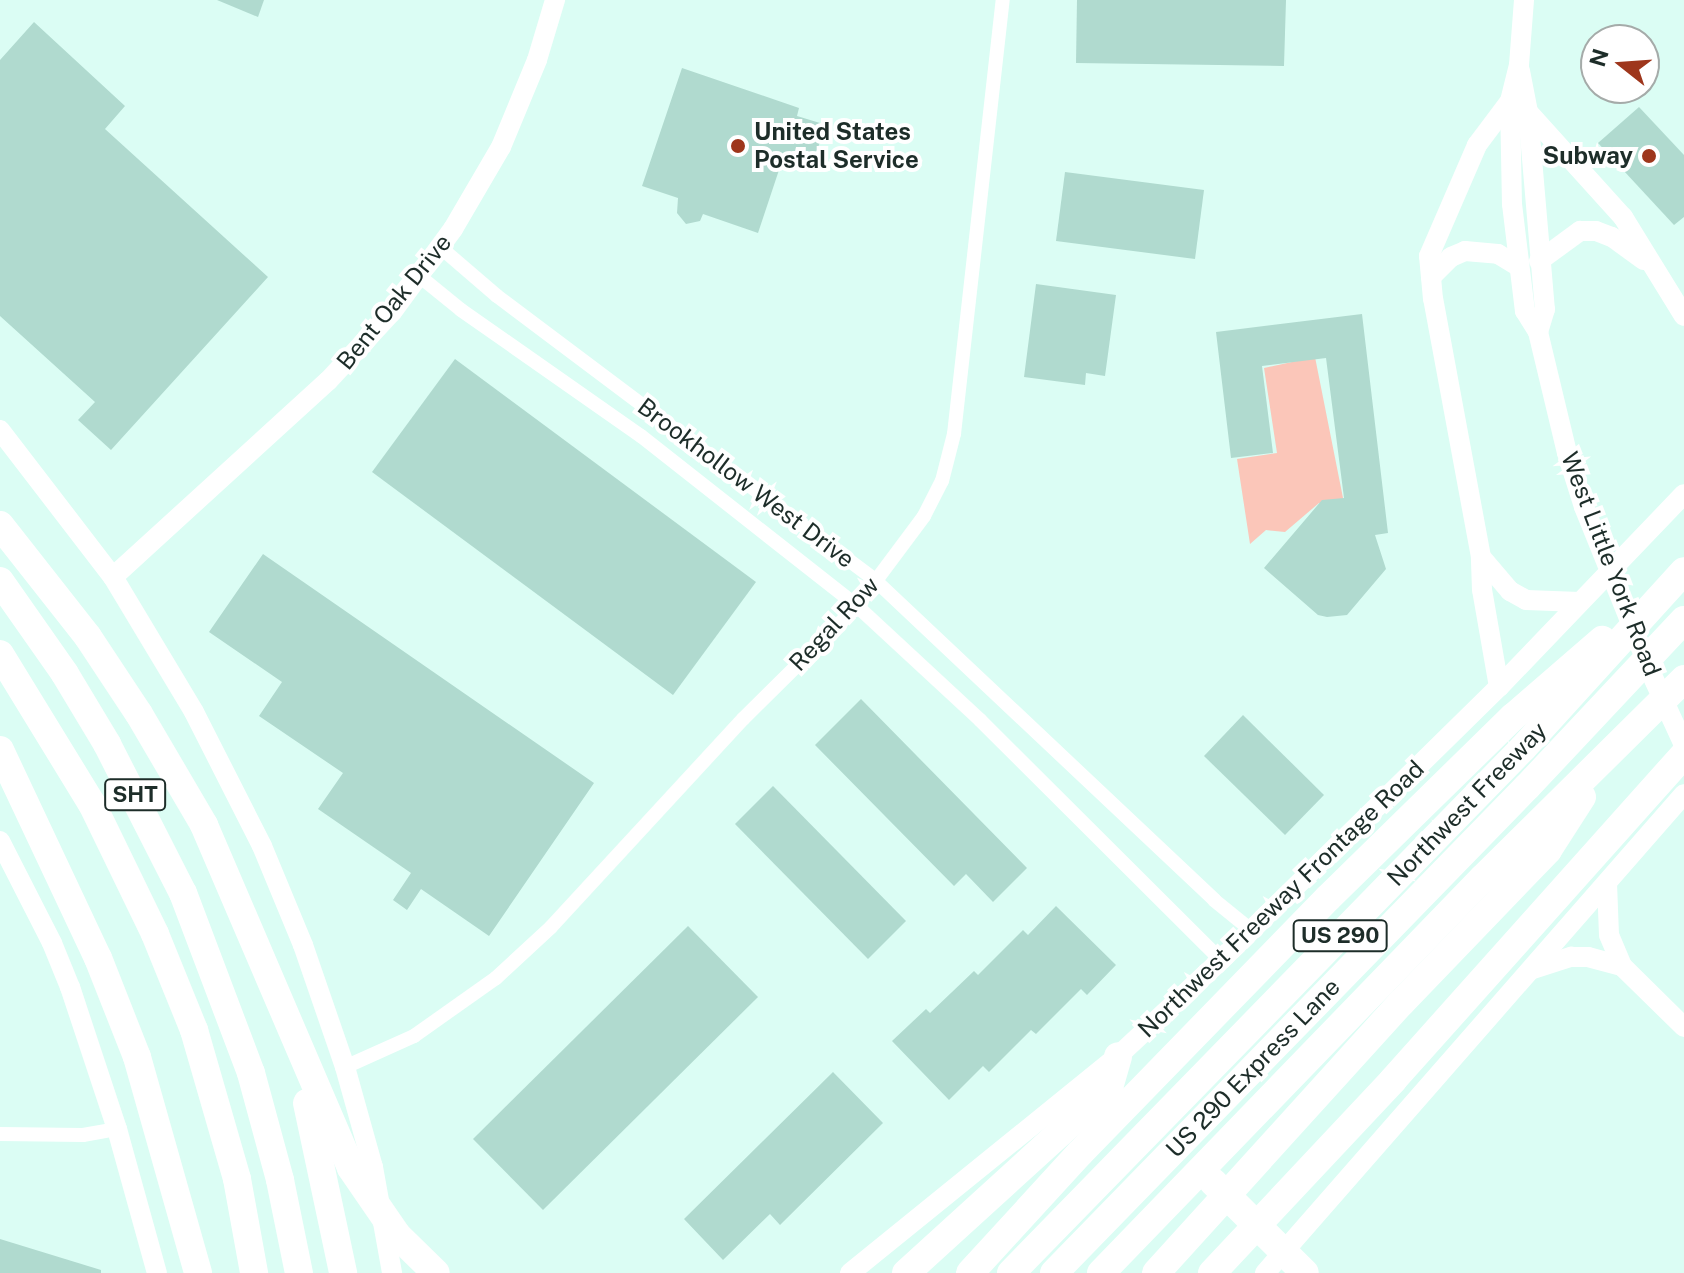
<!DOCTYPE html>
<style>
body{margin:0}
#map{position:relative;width:1684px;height:1273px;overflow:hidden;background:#dbfdf4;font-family:"Public Sans",sans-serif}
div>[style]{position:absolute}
.green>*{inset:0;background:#fbc6b9}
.building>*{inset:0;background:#b0dacf}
.street>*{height:14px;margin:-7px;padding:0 7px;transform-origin:7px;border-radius:7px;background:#fff}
.secondary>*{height:20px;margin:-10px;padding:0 10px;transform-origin:10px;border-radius:10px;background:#fff}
.highway>*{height:28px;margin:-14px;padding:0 14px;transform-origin:14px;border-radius:14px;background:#fff}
.dots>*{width:22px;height:22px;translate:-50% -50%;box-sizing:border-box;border:4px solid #fff;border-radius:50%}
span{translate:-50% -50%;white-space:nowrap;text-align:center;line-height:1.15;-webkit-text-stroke:8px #fff;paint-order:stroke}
.shield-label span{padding:2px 6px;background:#fff;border:2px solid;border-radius:6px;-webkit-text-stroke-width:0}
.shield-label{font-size:22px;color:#1d2d29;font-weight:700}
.poi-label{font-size:24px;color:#1d2d29;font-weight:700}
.left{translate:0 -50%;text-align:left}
.right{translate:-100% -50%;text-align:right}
.street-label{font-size:24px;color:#1d2d29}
.north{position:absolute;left:1580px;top:24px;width:80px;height:80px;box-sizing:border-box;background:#fff;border:2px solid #a5aba9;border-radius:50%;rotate:287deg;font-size:22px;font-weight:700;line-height:32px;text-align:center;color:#1d2d29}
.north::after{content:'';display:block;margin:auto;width:28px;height:36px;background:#9e361c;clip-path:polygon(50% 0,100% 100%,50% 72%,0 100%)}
</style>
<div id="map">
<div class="green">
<div style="clip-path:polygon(1315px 357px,1344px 503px,1330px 510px,1319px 503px,1285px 532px,1266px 530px,1250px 544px,1237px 459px,1277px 453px,1264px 368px)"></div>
</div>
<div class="building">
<div style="clip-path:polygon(217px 0,264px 0,258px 17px)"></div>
<div style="clip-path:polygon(1077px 0,1286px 0,1284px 66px,1076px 63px)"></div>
<div style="clip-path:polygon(34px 22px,125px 106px,105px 129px,268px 277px,111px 450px,78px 420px,95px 402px,0 316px,0 60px)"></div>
<div style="clip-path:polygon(682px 68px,799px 108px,797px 116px,820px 123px,821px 140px,812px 162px,803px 171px,781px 164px,758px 233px,703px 214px,700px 221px,686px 224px,677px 213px,678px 198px,642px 186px)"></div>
<div style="clip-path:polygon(1639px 107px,1684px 155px,1684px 217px,1674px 225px,1598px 143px)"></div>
<div style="clip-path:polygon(1065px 172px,1204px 190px,1195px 259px,1056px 241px)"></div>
<div style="clip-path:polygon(1036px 284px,1116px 295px,1105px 376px,1086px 373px,1085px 385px,1024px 377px)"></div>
<div style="clip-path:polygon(1362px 314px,1388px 533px,1375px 535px,1386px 569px,1347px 615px,1327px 617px,1318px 615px,1264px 568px,1322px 500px,1344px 498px,1326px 358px,1262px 366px,1273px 453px,1231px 458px,1216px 332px)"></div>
<div style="clip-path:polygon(455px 359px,756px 582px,673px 695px,372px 472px)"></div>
<div style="clip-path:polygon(263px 554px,594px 783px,489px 936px,421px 889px,407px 910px,393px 900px,411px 873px,318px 809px,343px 773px,259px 716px,282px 682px,209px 632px)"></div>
<div style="clip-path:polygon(861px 699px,1027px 868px,993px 902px,966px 874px,954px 886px,815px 745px)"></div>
<div style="clip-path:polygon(1243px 715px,1324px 795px,1285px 835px,1204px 756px)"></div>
<div style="clip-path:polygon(773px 786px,906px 921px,868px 959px,735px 824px)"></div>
<div style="clip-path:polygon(1056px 906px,1116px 965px,1087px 995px,1081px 989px,1036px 1034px,1031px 1030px,989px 1072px,983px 1066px,949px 1100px,892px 1041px,926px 1009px,930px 1013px,974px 971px,978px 975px,1023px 930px,1028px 935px)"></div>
<div style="clip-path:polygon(688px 926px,758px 997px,543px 1210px,473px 1139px)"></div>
<div style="clip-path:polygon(833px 1072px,883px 1123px,780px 1225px,770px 1214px,723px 1260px,684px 1219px)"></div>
<div style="clip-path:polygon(0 1239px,101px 1270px,101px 1273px,0 1273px)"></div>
</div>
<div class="street">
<div style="left:440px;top:247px;width:75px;rotate:40.7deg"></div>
<div style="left:497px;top:296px;width:474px;rotate:36.9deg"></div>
<div style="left:876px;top:581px;width:465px;rotate:43.3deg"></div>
<div style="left:1214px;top:900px;width:48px;rotate:39deg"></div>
<div style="left:418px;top:275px;width:55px;rotate:39.1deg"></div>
<div style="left:461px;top:310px;width:220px;rotate:35deg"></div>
<div style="left:641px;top:436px;width:275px;rotate:38.2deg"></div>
<div style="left:857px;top:606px;width:168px;rotate:42.8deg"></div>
<div style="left:980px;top:720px;width:340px;rotate:44.9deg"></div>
<div style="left:345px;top:1067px;width:76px;rotate:-24.2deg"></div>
<div style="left:414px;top:1036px;width:100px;rotate:-35.3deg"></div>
<div style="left:496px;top:978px;width:75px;rotate:-42.8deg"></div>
<div style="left:551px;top:927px;width:283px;rotate:-47.3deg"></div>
<div style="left:743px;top:719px;width:161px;rotate:-44.7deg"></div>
<div style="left:857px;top:606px;width:112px;rotate:-53.3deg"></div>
<div style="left:924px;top:516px;width:39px;rotate:-63deg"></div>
<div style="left:942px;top:481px;width:49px;rotate:-75.7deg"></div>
<div style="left:954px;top:434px;width:437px;rotate:-83.6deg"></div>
<div style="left:0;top:1134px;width:83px;rotate:0.7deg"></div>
<div style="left:83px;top:1135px;width:35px;rotate:-10deg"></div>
</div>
<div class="secondary">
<div style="left:1524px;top:0;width:65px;rotate:94.4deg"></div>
<div style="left:1519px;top:65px;width:37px;rotate:104deg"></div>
<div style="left:1510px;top:101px;width:103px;rotate:88.9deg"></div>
<div style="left:1512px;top:204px;width:108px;rotate:83.1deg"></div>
<div style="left:1525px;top:311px;width:25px;rotate:58deg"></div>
<div style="left:1538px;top:332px;width:124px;rotate:76.5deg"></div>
<div style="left:1567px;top:453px;width:57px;rotate:72.5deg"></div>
<div style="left:1584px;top:507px;width:179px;rotate:68deg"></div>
<div style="left:1651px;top:673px;width:79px;rotate:65.4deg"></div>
<div style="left:1520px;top:71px;width:42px;rotate:79deg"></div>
<div style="left:1528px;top:112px;width:198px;rotate:85.1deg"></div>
<div style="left:1545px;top:309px;width:24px;rotate:107deg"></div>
<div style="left:1528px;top:112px;width:142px;rotate:47.9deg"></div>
<div style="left:1623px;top:217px;width:116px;rotate:58.4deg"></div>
<div style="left:1539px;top:261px;width:51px;rotate:-36.2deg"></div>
<div style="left:1580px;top:231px;width:16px"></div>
<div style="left:1596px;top:231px;width:17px;rotate:21deg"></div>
<div style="left:1612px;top:237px;width:39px;rotate:36deg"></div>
<div style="left:1431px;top:277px;width:28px;rotate:-45deg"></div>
<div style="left:1451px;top:257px;width:15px;rotate:-23deg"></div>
<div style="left:1465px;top:251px;width:33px;rotate:5deg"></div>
<div style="left:1498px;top:254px;width:23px;rotate:31deg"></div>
<div style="left:0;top:430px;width:185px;rotate:52.5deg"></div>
<div style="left:113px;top:577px;width:157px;rotate:59deg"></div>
<div style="left:194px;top:712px;width:150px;rotate:63.1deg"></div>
<div style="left:262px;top:846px;width:107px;rotate:67.5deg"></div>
<div style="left:303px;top:945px;width:129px;rotate:71deg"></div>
<div style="left:345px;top:1067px;width:104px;rotate:74.4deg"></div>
<div style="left:373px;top:1167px;width:108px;rotate:79.8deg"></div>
<div style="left:1481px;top:557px;width:45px;rotate:49.5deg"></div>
<div style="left:1510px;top:591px;width:18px;rotate:29deg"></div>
<div style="left:1526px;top:600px;width:54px;rotate:2.1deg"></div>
<div style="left:113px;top:577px;width:291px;rotate:-42.4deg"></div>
<div style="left:328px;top:381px;width:94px;rotate:-47.2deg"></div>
<div style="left:392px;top:312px;width:103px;rotate:-53.7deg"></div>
<div style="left:453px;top:229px;width:95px;rotate:-59.7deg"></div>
<div style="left:501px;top:147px;width:94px;rotate:-67.5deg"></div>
<div style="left:537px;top:60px;width:63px;rotate:-73.3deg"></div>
<div style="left:1499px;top:687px;width:98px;rotate:-99.9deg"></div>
<div style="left:1482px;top:590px;width:33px;rotate:-92deg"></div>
<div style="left:1481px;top:557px;width:262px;rotate:-100.5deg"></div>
<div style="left:1433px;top:299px;width:43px;rotate:-95.3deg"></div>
<div style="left:1429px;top:256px;width:121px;rotate:-66.6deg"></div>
<div style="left:1477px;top:145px;width:55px;rotate:-53.1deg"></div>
<div style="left:0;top:841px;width:114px;rotate:63deg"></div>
<div style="left:52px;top:943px;width:48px;rotate:67.8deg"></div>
<div style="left:70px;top:987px;width:150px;rotate:71.7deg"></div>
<div style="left:117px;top:1129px;width:149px;rotate:74.5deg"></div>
<div style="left:1607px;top:883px;width:52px;rotate:87.8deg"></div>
<div style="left:1609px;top:935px;width:34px;rotate:67deg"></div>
<div style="left:1622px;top:966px;width:87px;rotate:44.5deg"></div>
<div style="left:1533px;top:969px;width:40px;rotate:-18deg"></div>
<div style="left:1571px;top:957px;width:17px"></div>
<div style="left:1588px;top:957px;width:35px;rotate:15deg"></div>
<div style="left:850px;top:1273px;width:345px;rotate:-39deg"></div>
<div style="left:1118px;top:1056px;width:141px;rotate:-43deg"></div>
<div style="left:1221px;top:960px;width:390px;rotate:-44.5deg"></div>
<div style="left:1499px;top:687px;width:267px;rotate:-46.2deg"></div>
<div style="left:1265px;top:1273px;width:636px;rotate:-48.82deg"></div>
</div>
<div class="highway">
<div style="left:0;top:525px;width:142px;rotate:51.8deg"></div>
<div style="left:88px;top:637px;width:92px;rotate:56.5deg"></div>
<div style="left:139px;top:714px;width:129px;rotate:59.6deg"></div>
<div style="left:204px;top:825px;width:373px;rotate:66.8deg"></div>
<div style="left:351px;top:1168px;width:81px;rotate:55.5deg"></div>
<div style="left:397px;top:1235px;width:54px;rotate:44.3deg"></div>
<div style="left:0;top:581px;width:113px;rotate:55deg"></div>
<div style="left:65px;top:674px;width:82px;rotate:59deg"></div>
<div style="left:107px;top:744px;width:167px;rotate:63deg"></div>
<div style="left:183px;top:893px;width:192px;rotate:69.3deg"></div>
<div style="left:251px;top:1073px;width:111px;rotate:74.8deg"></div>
<div style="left:280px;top:1180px;width:95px;rotate:78.5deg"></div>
<div style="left:0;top:654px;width:176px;rotate:58.5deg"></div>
<div style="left:92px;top:804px;width:144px;rotate:64.1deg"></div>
<div style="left:155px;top:934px;width:104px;rotate:67.9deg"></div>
<div style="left:194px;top:1030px;width:155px;rotate:73.9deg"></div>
<div style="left:237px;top:1179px;width:96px;rotate:79.7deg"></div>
<div style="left:0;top:750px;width:230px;rotate:64.8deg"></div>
<div style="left:98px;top:958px;width:106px;rotate:68.5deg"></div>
<div style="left:137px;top:1057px;width:224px;rotate:74.2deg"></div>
<div style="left:307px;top:1103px;width:174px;rotate:78deg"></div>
<div style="left:1213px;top:1182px;width:129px;rotate:44.7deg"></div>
<div style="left:906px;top:1273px;width:275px;rotate:-42.3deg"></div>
<div style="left:1109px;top:1088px;width:33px;rotate:-74deg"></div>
<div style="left:970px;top:1273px;width:163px;rotate:-47.5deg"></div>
<div style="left:1080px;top:1153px;width:356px;rotate:-45.8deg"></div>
<div style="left:1328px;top:898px;width:259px;rotate:-44.4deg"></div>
<div style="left:1513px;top:717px;width:118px;rotate:-40.9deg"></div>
<div style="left:1011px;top:1273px;width:733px;rotate:-45.72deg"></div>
<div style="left:1523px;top:748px;width:239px;rotate:-47.7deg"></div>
<div style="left:1054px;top:1273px;width:678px;rotate:-45.78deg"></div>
<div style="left:1527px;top:787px;width:229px;rotate:-46.8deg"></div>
<div style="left:1101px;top:1273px;width:549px;rotate:-45.96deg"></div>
<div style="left:1483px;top:878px;width:283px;rotate:-44.7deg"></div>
<div style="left:1156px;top:1273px;width:365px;rotate:-47.8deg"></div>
<div style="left:1401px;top:1003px;width:212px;rotate:-46.1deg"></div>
<div style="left:1548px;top:850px;width:63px;rotate:-57.3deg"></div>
<div style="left:1212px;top:1273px;width:265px;rotate:-46.8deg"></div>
<div style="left:1393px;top:1080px;width:437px;rotate:-48.2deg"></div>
</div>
<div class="dots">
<div style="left:738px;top:146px;background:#9e361c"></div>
<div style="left:1649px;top:156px;background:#9e361c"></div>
</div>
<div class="shield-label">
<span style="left:135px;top:795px">SHT</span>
<span style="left:1340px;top:936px">US 290</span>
</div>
<div class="poi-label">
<span class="left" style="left:754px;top:146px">United States<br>Postal Service</span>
<span class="right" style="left:1633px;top:156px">Subway</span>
</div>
<div class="street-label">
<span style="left:394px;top:302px;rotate:-51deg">Bent Oak Drive</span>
<span style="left:746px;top:483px;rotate:37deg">Brookhollow West Drive</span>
<span style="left:1611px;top:564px;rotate:69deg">West Little York Road</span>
<span style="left:834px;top:624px;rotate:-47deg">Regal Row</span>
<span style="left:1467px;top:804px;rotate:-46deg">Northwest Freeway</span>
<span style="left:1281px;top:899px;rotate:-44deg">Northwest Freeway Frontage Road</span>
<span style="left:1253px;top:1068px;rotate:-46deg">US 290 Express Lane</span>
</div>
<div class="north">N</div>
</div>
